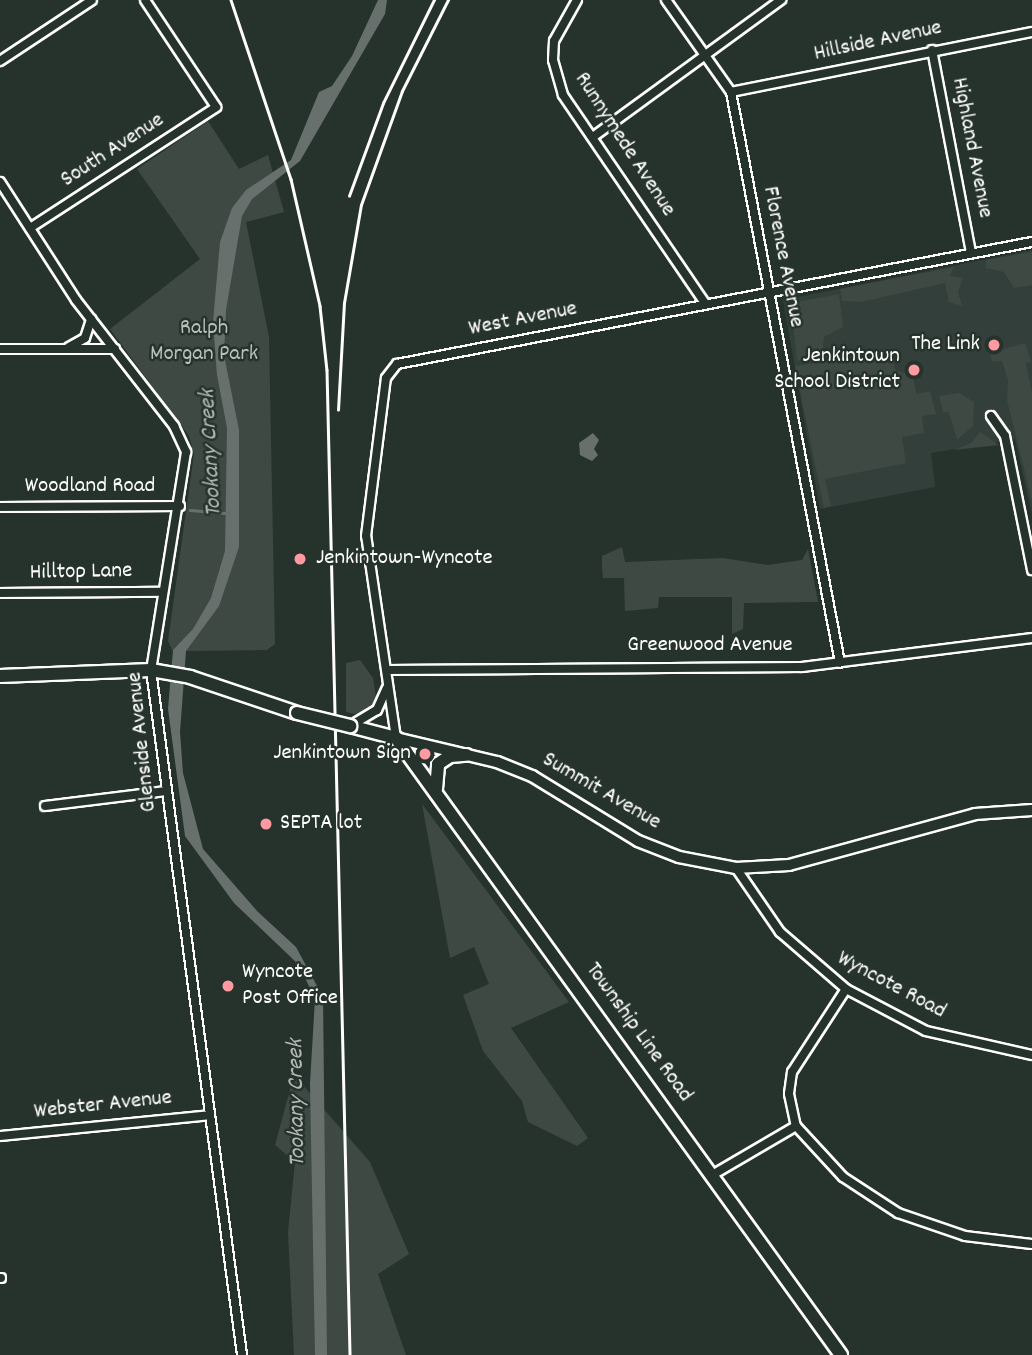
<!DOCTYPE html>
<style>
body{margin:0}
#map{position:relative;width:1032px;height:1355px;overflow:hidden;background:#26332d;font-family:Dekko,sans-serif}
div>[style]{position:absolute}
.built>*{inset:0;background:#333f3a}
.green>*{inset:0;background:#3e4944}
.water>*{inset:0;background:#67706c}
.stream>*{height:2.5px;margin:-1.25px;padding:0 1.25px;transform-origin:1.25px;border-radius:1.25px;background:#67706c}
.roads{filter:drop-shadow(2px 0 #fff) drop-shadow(-2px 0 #fff) drop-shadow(0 2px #fff) drop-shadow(0 -2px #fff)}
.minor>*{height:8px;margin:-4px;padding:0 4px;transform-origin:4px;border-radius:4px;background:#26332d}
.tertiary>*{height:10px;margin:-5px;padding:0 5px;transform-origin:5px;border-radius:5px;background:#26332d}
.secondary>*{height:12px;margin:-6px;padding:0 6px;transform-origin:6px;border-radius:6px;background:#26332d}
.rail>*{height:2.5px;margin:-1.25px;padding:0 1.25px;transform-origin:1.25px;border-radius:1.25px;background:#fff}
.bridges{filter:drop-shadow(2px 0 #fff) drop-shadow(-2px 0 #fff) drop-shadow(0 2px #fff) drop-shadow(0 -2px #fff)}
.secondary-bridge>*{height:12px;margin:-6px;padding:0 6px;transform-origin:6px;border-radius:6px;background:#26332d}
.dots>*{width:19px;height:19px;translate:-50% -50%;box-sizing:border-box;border:4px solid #26332d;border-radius:50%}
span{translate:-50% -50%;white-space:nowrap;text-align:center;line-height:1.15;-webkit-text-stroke:5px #26332d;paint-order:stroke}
.street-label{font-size:23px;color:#fff}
.park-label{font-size:23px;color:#bbbfbe}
.poi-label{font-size:23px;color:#fff}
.right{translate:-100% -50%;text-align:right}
.left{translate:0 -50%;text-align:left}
.water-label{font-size:24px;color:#b3b8b6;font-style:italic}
</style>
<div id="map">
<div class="built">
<div style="clip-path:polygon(1032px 250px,1032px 514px,1015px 439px,931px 453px,935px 487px,820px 509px,783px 300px)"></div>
</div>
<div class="green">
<div style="clip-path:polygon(208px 121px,239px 169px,268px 155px,284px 212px,246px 222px,269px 337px,275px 644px,267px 650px,186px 651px,172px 650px,168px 641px,194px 454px,189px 436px,110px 329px,200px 259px,137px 169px)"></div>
<div style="clip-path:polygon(1032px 252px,1032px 285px,1014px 288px,1004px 272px,986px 268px,986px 260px)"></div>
<div style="clip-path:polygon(954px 267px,950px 276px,963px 278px,958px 292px,962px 306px,949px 302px,945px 283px,861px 302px,842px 301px,840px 289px)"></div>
<div style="clip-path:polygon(839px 294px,843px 327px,824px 337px,822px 355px,797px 361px,791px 303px)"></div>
<div style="clip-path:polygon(1025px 343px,1031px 362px,1026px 363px,1032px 394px,1032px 501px,1007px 400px,1008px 380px,1002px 361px,992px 361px,990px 353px)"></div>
<div style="clip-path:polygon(841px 348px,854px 353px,891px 348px,895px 370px,913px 375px,916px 394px,930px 391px,936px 414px,922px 416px,924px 433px,902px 437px,906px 463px,825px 479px,831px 506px,824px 508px,795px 366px,814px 363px)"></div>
<div style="clip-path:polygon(959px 393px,974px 402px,973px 426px,957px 440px,949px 412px,943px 412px,939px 396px)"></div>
<div style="clip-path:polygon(980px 432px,999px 445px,954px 450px,971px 443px)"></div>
<div style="clip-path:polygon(622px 547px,625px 562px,723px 558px,768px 565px,802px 560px,808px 549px,818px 602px,744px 603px,743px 629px,732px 634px,732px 597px,659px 597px,658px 608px,625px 611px,624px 578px,603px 578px,602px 567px,602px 556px)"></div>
<div style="clip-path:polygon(360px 660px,373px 678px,376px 698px,372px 707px,355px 714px,346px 712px,346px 663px)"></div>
<div style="clip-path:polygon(422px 804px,569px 1002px,511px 1028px,588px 1138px,577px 1146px,528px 1122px,522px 1101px,483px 1051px,463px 995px,489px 984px,474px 947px,450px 958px)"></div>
<div style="clip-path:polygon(294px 1075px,370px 1162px,409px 1254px,378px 1274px,406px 1355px,294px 1355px,288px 1232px,295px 1162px,275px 1145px)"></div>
</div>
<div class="water">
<div style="clip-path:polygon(378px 0,387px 0,385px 14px,300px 161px,252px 199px,242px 216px,226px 310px,224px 355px,239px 430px,239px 547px,219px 606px,186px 651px,180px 732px,183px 773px,203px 849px,257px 911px,296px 947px,323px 997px,327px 1355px,315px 1355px,310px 1083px,315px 999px,299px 965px,234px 903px,185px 836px,168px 709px,173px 650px,193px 629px,211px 598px,225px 551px,227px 428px,217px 375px,213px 322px,220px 242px,232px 208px,246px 190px,291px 160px,319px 92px,332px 86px,352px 56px)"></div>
<div style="clip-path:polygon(593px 433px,599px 440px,594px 449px,598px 455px,592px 461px,580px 455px,579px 443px)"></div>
</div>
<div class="stream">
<div style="left:190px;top:510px;width:38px;rotate:5deg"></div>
</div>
<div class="roads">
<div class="minor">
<div style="left:577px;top:0;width:47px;rotate:119.3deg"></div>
<div style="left:554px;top:41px;width:19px;rotate:93deg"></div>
<div style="left:553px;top:60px;width:36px;rotate:74deg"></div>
<div style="left:563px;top:95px;width:252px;rotate:55.7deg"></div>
<div style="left:666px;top:0;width:113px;rotate:54.8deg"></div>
<div style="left:731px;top:92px;width:581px;rotate:79.19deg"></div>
<div style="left:932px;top:50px;width:207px;rotate:79.1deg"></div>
<div style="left:0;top:61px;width:110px;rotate:-33.5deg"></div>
<div style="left:731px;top:92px;width:307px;rotate:-11.3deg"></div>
<div style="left:593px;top:137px;width:233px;rotate:-36.1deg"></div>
<div style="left:0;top:182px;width:140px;rotate:57.2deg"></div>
<div style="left:76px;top:300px;width:160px;rotate:52.1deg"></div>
<div style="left:174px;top:426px;width:29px;rotate:65deg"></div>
<div style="left:186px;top:452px;width:221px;rotate:99.1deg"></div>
<div style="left:151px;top:670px;width:691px;rotate:82.43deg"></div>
<div style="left:30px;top:228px;width:222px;rotate:-33deg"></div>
<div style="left:216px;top:107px;width:128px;rotate:-123.6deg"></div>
<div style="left:69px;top:347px;width:18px;rotate:-29deg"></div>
<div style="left:85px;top:338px;width:20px;rotate:-72deg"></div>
<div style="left:0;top:349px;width:115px"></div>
<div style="left:991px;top:416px;width:24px;rotate:55deg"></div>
<div style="left:1005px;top:436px;width:137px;rotate:78.6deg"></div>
<div style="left:0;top:507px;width:180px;rotate:-0.3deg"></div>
<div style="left:0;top:593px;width:163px;rotate:-0.4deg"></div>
<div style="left:387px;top:670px;width:415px;rotate:-0.4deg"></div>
<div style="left:802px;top:667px;width:232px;rotate:-7.2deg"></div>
<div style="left:350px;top:726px;width:31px;rotate:-31deg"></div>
<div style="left:377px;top:710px;width:24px;rotate:-66deg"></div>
<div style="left:396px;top:738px;width:204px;rotate:-98.4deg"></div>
<div style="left:366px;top:536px;width:159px;rotate:-82.8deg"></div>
<div style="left:386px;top:378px;width:18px;rotate:-52deg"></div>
<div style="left:397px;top:364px;width:647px;rotate:-10.88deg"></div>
<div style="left:45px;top:806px;width:122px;rotate:-7.1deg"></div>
<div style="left:736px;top:868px;width:78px;rotate:55.5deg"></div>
<div style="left:780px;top:932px;width:87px;rotate:40.8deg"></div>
<div style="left:846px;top:989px;width:90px;rotate:27.7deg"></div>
<div style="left:926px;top:1031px;width:109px;rotate:12.8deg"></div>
<div style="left:846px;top:989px;width:99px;rotate:123deg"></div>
<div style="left:792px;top:1072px;width:22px;rotate:98deg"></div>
<div style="left:789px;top:1094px;width:33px;rotate:78deg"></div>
<div style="left:796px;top:1126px;width:69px;rotate:47.3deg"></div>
<div style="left:843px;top:1177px;width:66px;rotate:33.2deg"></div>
<div style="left:898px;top:1213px;width:71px;rotate:18.9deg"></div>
<div style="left:965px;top:1236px;width:67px;rotate:6.8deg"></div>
<div style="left:0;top:1136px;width:211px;rotate:-5.7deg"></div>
<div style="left:714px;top:1174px;width:95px;rotate:-30.3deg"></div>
<div style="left:0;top:1278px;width:1px"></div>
</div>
<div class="tertiary">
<div style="left:396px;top:738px;width:104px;rotate:13.4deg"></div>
<div style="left:497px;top:762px;width:38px;rotate:22deg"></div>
<div style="left:532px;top:776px;width:124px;rotate:31.5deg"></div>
<div style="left:638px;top:841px;width:44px;rotate:21.3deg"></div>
<div style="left:679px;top:857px;width:58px;rotate:10.9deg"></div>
<div style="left:736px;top:868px;width:53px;rotate:-3.2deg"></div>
<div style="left:789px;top:865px;width:193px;rotate:-15.3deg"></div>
<div style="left:975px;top:814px;width:57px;rotate:-4deg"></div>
</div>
<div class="secondary">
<div style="left:0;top:676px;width:151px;rotate:-2.3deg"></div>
<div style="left:151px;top:670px;width:40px;rotate:10deg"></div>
<div style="left:190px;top:677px;width:113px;rotate:18.6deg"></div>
<div style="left:350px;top:726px;width:48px;rotate:14.6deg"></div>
<div style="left:396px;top:738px;width:761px;rotate:54.2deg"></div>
<div style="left:436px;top:789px;width:25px;rotate:-85deg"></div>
<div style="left:438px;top:764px;width:14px;rotate:-34deg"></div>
<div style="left:450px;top:756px;width:16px;rotate:-4deg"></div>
</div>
</div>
<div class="rail">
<div style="left:231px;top:0;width:189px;rotate:71.5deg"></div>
<div style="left:291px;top:179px;width:130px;rotate:77.1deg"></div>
<div style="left:320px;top:306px;width:64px;rotate:83.8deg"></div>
<div style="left:327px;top:370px;width:985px;rotate:88.66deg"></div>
<div style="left:349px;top:196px;width:99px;rotate:-69.9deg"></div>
<div style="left:383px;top:103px;width:115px;rotate:-63.7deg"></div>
<div style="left:338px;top:410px;width:107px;rotate:-86.8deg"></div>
<div style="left:344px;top:303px;width:99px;rotate:-80.2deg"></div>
<div style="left:361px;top:205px;width:121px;rotate:-70.2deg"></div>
<div style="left:402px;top:91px;width:102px;rotate:-63.2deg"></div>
</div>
<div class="bridges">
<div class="secondary-bridge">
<div style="left:297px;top:713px;width:55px;rotate:13.8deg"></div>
</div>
</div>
<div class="dots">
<div style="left:994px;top:345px;background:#ff9aa2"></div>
<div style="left:914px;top:370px;background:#ff9aa2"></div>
<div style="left:300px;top:559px;background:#ff9aa2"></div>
<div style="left:425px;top:754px;background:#ff9aa2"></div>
<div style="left:266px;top:824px;background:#ff9aa2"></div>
<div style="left:228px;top:986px;background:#ff9aa2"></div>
</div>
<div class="street-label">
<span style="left:878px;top:42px;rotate:-12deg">Hillside Avenue</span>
<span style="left:624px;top:145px;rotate:57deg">Runnymede Avenue</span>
<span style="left:971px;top:148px;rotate:79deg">Highland Avenue</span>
<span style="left:113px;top:151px;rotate:-33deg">South Avenue</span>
<span style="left:782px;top:257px;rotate:79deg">Florence Avenue</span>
<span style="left:523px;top:320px;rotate:-11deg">West Avenue</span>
<span style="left:90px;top:487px">Woodland Road</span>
<span style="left:81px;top:573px;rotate:-1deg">Hilltop Lane</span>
<span style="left:710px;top:646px">Greenwood Avenue</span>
<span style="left:143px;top:742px;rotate:-96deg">Glenside Avenue</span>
<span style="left:601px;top:792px;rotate:30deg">Summit Avenue</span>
<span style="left:891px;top:986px;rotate:28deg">Wyncote Road</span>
<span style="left:638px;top:1033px;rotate:54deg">Township Line Road</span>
<span style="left:103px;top:1106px;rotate:-6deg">Webster Avenue</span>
</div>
<div class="park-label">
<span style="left:204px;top:342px">Ralph<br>Morgan Park</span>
</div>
<div class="poi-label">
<span class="right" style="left:980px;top:345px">The Link</span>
<span class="right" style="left:900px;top:370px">Jenkintown<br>School District</span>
<span class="left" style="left:316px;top:559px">Jenkintown-Wyncote</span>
<span class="right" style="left:411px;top:754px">Jenkintown Sign</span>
<span class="left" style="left:280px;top:824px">SEPTA lot</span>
<span class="left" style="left:242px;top:986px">Wyncote<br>Post Office</span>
</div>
<div class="water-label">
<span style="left:212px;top:453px;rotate:-93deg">Tookany Creek</span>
<span style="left:298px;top:1103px;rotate:-91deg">Tookany Creek</span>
</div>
</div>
